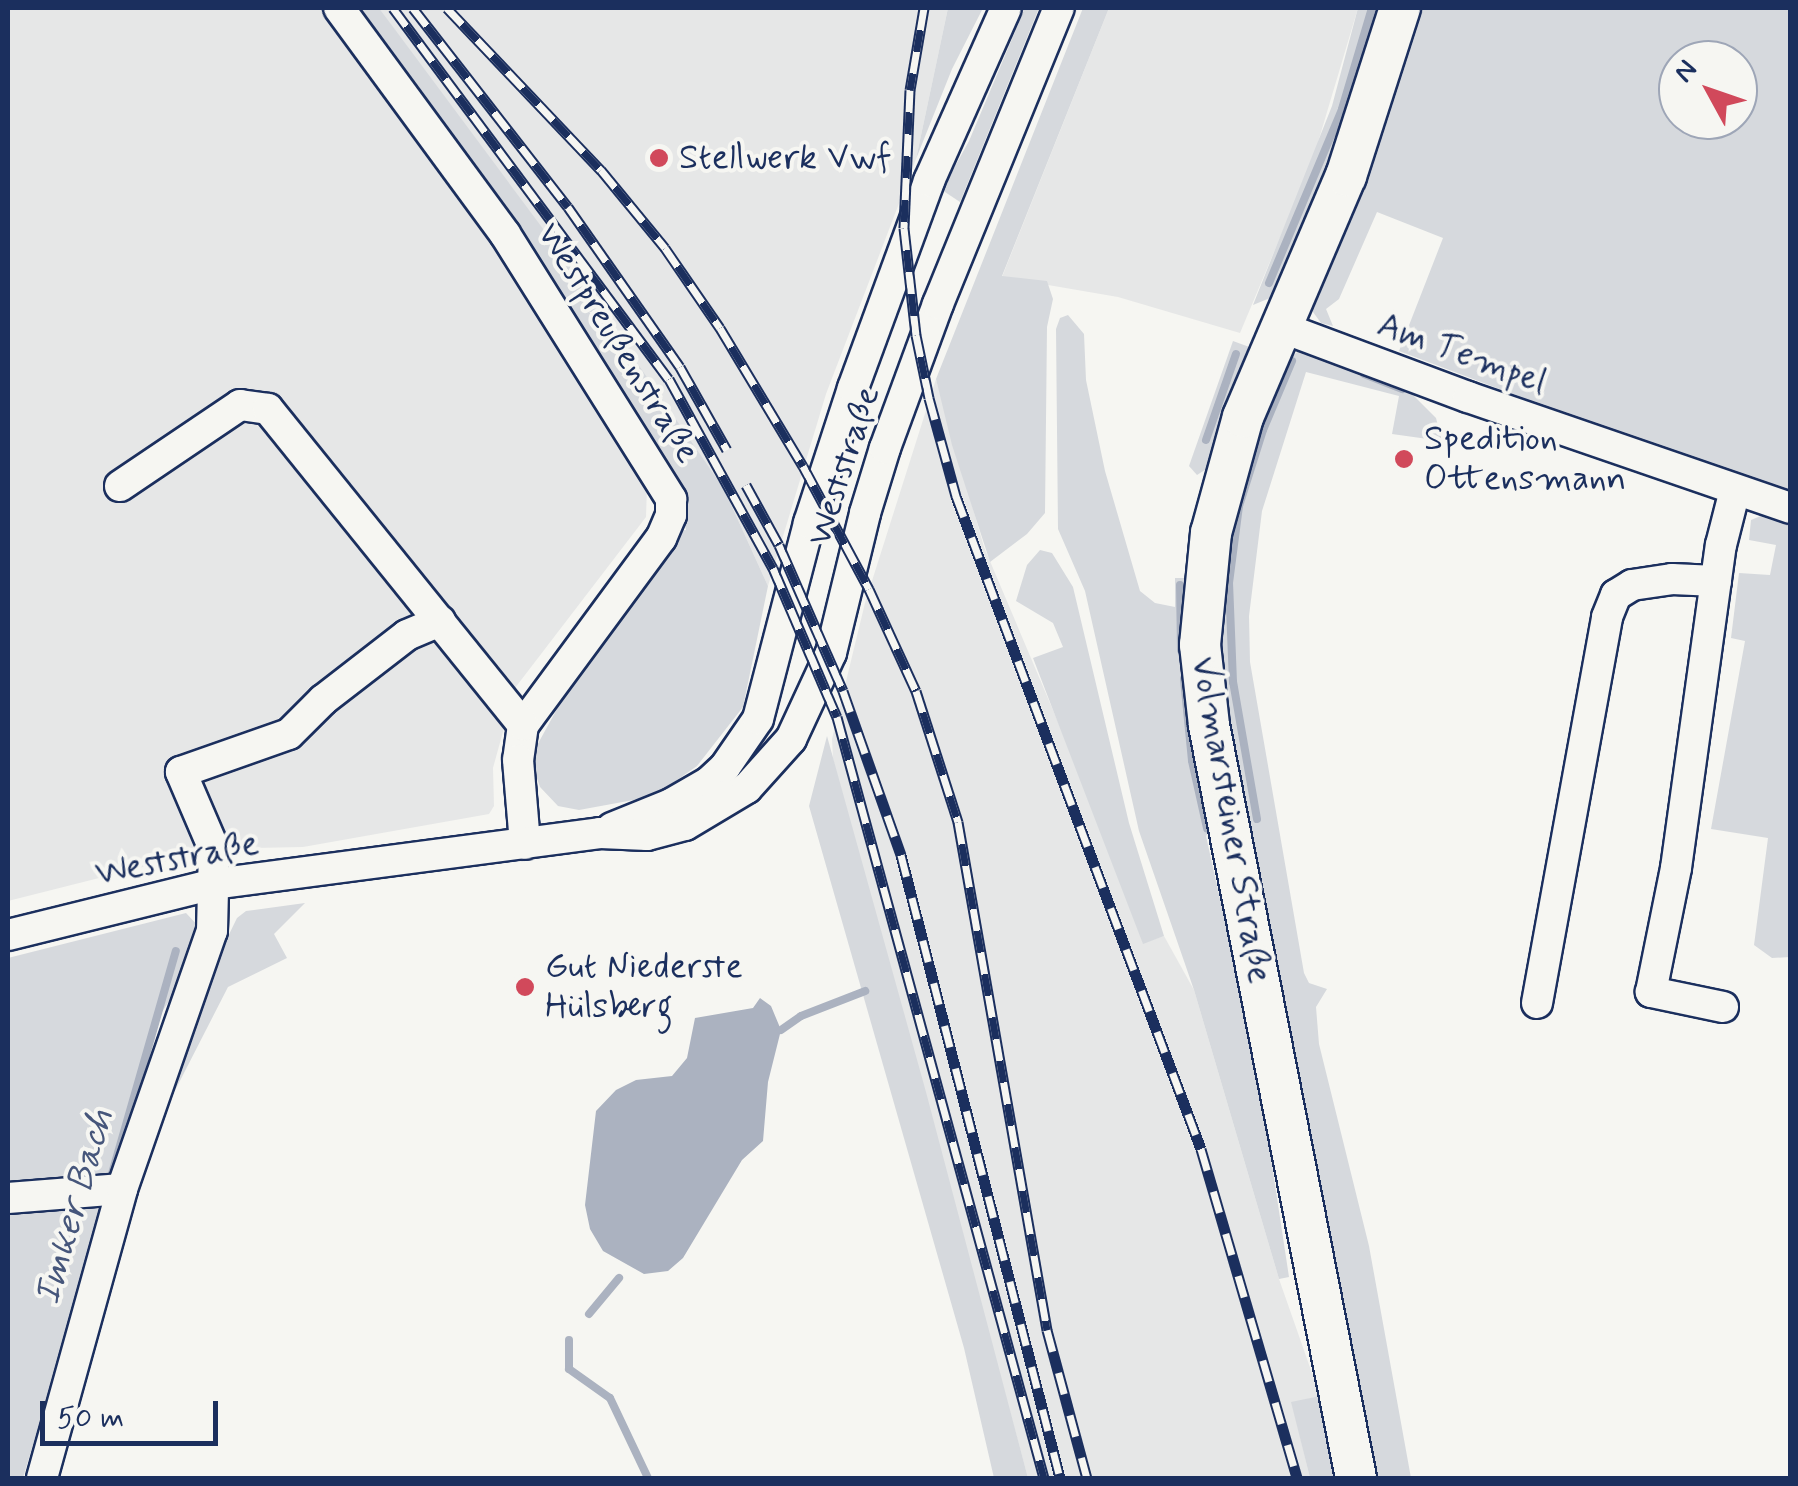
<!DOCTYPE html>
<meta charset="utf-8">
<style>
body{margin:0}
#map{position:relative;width:1798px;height:1486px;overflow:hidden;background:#f6f6f2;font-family:Mynerve,sans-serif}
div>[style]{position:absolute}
.built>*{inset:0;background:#e6e7e7}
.green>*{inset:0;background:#d6d9dd}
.water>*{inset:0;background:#abb2c0}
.stream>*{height:8px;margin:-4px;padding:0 4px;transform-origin:4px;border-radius:4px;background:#abb2c0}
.roads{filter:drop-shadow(2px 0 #1b2f5e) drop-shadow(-2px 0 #1b2f5e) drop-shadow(0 2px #1b2f5e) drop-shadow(0 -2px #1b2f5e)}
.minor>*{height:30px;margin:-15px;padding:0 15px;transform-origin:15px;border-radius:15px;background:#f6f6f2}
.major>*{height:40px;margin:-20px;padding:0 20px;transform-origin:20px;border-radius:20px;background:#f6f6f2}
.rail>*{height:11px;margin-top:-5.5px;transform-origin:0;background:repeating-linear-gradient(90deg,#f6f6f2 0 22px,#1b2f5e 0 44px);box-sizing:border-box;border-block:2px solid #1b2f5e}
.dots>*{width:28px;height:28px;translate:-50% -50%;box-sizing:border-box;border:5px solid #f6f6f2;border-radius:50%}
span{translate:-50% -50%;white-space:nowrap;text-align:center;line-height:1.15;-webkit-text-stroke:8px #f6f6f2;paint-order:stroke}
.poi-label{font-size:35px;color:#1b2f5e}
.left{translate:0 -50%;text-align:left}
.street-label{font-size:35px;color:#1b2f5e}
.water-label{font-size:38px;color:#46567b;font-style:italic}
.frame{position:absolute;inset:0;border:10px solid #1b2f5e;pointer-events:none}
.north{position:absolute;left:1658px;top:40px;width:100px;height:100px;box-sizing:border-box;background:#f6f6f2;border:2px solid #9ea6b7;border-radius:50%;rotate:310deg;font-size:28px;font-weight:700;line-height:40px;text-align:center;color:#1b2f5e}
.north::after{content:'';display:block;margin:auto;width:35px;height:45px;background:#d1495b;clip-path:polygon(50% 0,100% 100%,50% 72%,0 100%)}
.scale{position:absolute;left:40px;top:1401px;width:178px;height:45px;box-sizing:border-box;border:5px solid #1b2f5e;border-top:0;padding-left:12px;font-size:30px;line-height:35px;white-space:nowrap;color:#1b2f5e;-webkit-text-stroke:8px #f6f6f2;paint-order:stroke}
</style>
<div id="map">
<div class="built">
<div style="clip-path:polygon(8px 8px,324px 8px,401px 102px,536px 286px,647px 487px,646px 517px,515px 688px,493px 768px,494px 806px,489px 814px,303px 847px,214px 849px,8px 901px)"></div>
<div style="clip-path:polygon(379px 8px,948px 8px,916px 159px,826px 394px,768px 586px,724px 489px)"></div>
<div style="clip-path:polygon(1109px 8px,1358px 8px,1313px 159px,1240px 333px,1118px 297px,1002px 277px)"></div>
<div style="clip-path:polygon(936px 379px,984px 547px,1083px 781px,1143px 943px,1164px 936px,1194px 990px,1279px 1279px,1320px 1396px,1292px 1403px,1310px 1478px,1028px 1478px,833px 759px,832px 739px,865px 603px)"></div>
</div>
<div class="green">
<div style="clip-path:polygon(350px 8px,379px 8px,564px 257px,724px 489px,768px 586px,743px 707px,697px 766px,667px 787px,639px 799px,579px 810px,558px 806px,540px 787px,534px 770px,535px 749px,568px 689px,672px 553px,678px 531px,686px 530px,680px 504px)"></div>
<div style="clip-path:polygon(948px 8px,983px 8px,952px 69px,916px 159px)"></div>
<div style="clip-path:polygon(1025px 8px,1039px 8px,960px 202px,942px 190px,969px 141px)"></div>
<div style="clip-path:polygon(1083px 8px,1109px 8px,1002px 276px,1047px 281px,1053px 299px,1047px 327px,1045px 513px,1027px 534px,990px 562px,952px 445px,936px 379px)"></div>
<div style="clip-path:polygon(1358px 8px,1384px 8px,1361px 89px,1283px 274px,1270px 298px,1253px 305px,1332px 106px)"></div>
<div style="clip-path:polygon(evenodd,1417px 8px,1790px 8px,1790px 499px,1399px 351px,1443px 238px,1377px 212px,1339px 299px,1326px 309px,1333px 326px,1321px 323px,1313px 312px,1311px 305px,1399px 80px,1417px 8px,1678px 60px,1738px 60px,1738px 120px,1678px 120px,1678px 60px)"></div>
<div style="clip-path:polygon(1068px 315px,1084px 334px,1086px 380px,1105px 471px,1140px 591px,1155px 603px,1175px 607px,1175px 578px,1185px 578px,1211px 829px,1206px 836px,1257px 1066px,1289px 1277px,1279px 1279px,1194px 990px,1139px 831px,1085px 591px,1058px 529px,1056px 329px,1060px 318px)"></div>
<div style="clip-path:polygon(1233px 341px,1252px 348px,1208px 468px,1197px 475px,1189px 466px)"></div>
<div style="clip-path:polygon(1300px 350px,1404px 386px,1436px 418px,1442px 441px,1392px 434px,1399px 396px,1306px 372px,1262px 511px,1249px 616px,1250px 662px,1304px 973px,1309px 983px,1327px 989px,1316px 1007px,1319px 1044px,1369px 1246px,1411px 1478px,1374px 1478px,1253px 843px,1250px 825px,1244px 823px,1230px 744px,1217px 624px,1236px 483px,1282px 364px)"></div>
<div style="clip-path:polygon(1775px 510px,1790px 515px,1790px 957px,1772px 958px,1754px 945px,1768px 838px,1711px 829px,1745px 641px,1731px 638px,1739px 573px,1770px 575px,1776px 545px,1749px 540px,1751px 520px)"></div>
<div style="clip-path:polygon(1040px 550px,1052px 553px,1073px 587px,1129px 823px,1164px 936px,1143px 944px,1033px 658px,1063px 647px,1053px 623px,1016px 601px,1027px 565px)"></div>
<div style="clip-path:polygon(827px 736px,926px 1092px,1028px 1478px,994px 1478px,964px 1348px,809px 806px)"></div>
<div style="clip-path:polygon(305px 903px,274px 934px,287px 958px,228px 987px,141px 1157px,198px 998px,237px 918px,246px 911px)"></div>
<div style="clip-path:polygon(186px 913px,202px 930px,181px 982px,162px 1012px,23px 1478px,8px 1478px,8px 958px)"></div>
<div style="clip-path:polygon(1320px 1396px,1337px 1478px,1310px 1478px,1291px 1402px)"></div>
</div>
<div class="water">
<div style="clip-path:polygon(760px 998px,771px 1006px,781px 1030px,768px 1082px,763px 1141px,742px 1160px,683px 1258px,668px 1271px,644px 1274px,603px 1251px,590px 1229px,585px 1205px,596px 1111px,616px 1090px,636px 1080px,672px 1076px,687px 1058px,695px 1018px,753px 1008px)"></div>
</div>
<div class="stream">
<div style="left:1269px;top:283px;width:189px;rotate:-67.2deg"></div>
<div style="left:1342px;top:109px;width:105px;rotate:-73.5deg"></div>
<div style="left:1364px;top:374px;width:41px;rotate:21.5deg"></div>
<div style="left:1206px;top:440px;width:91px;rotate:-70.8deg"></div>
<div style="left:1180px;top:585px;width:65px;rotate:89.1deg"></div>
<div style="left:1184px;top:679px;width:82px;rotate:84.4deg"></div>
<div style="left:1192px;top:761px;width:69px;rotate:77.4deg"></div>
<div style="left:1257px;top:819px;width:139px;rotate:-99.9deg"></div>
<div style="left:1233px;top:682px;width:99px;rotate:-92.3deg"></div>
<div style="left:1229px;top:583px;width:78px;rotate:-82.6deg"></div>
<div style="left:1239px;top:506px;width:80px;rotate:-72.5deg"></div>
<div style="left:1263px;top:430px;width:75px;rotate:-67.2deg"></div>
<div style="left:781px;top:1030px;width:24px;rotate:-35deg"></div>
<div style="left:801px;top:1016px;width:69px;rotate:-21.3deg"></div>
<div style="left:111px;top:1177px;width:235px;rotate:-74deg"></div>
<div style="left:589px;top:1314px;width:47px;rotate:-50.2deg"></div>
<div style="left:569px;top:1340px;width:29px;rotate:90deg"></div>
<div style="left:569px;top:1369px;width:50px;rotate:35.3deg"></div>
<div style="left:610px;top:1398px;width:89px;rotate:64.6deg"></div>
</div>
<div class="roads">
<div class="minor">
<div style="left:339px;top:8px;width:280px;rotate:53.7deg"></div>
<div style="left:505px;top:234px;width:313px;rotate:57.9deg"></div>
<div style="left:671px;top:499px;width:16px;rotate:90deg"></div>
<div style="left:671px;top:515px;width:25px;rotate:113deg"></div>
<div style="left:661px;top:538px;width:232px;rotate:126.4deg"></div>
<div style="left:523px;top:725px;width:35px;rotate:98deg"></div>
<div style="left:518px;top:760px;width:84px;rotate:85.2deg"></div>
<div style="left:1278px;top:326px;width:203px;rotate:20.5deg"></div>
<div style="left:1468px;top:397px;width:341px;rotate:19deg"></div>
<div style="left:120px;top:486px;width:145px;rotate:-34deg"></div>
<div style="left:240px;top:405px;width:28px;rotate:8deg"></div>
<div style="left:268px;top:409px;width:406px;rotate:51.1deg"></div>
<div style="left:612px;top:828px;width:64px;rotate:-22.1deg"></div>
<div style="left:671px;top:804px;width:44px;rotate:-30.1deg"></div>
<div style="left:709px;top:782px;width:22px;rotate:-43deg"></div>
<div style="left:725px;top:767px;width:58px;rotate:-55.5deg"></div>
<div style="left:758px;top:719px;width:203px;rotate:-75.4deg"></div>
<div style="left:809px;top:523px;width:142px;rotate:-71.9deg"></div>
<div style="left:853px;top:388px;width:221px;rotate:-69.8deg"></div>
<div style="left:929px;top:181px;width:189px;rotate:-66deg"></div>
<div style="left:8px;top:935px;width:212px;rotate:-13.9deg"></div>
<div style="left:214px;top:884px;width:389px;rotate:-7.5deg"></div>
<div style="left:600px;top:833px;width:47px;rotate:2.4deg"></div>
<div style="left:647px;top:835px;width:39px;rotate:-15deg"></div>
<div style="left:685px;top:825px;width:72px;rotate:-30.8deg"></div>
<div style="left:747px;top:788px;width:66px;rotate:-48.1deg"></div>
<div style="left:791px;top:739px;width:95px;rotate:-65.1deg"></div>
<div style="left:831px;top:653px;width:144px;rotate:-76.3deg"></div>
<div style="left:865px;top:513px;width:68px;rotate:-72.9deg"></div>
<div style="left:885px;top:448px;width:153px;rotate:-69.8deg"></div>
<div style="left:938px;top:304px;width:320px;rotate:-67.8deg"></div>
<div style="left:1537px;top:1003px;width:392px;rotate:-79.7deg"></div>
<div style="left:1607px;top:617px;width:24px;rotate:-68deg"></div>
<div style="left:1616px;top:595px;width:19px;rotate:-32deg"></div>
<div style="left:1632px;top:585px;width:40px;rotate:-8.5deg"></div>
<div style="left:1672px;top:579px;width:44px;rotate:2.6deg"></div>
<div style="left:1723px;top:1007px;width:74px;rotate:-168.2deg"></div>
<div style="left:1651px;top:992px;width:126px;rotate:-78.6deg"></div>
<div style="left:1676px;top:868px;width:326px;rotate:-82.1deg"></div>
<div style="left:1721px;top:545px;width:57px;rotate:-75.7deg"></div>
<div style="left:8px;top:1198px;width:114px;rotate:-4.5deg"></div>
<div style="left:42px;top:1478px;width:300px;rotate:-74.5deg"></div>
<div style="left:122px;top:1189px;width:273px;rotate:-70.8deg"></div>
<div style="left:212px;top:931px;width:82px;rotate:-88.6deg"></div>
<div style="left:214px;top:849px;width:84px;rotate:-113.2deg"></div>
<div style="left:181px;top:772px;width:114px;rotate:-19.4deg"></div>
<div style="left:289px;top:734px;width:48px;rotate:-45deg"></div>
<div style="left:323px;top:700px;width:106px;rotate:-37.7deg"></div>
<div style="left:407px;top:635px;width:36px;rotate:-23deg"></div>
</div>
<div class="major">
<div style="left:1356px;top:1478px;width:767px;rotate:-101.05deg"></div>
<div style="left:1209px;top:725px;width:81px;rotate:-96.4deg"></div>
<div style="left:1200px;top:645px;width:113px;rotate:-84.4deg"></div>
<div style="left:1211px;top:533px;width:120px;rotate:-74.6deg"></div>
<div style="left:1243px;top:417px;width:262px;rotate:-66.9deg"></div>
<div style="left:1346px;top:176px;width:176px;rotate:-72.2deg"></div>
</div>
</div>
<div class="rail">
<div style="left:393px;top:8px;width:462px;rotate:53.4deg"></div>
<div style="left:669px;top:379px;width:216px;rotate:61.2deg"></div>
<div style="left:773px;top:568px;width:162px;rotate:66.8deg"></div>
<div style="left:837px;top:717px;width:789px;rotate:74.78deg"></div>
<div style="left:413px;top:8px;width:252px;rotate:52.1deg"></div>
<div style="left:568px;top:207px;width:195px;rotate:55deg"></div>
<div style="left:680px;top:367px;width:95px;rotate:60.5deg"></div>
<div style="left:447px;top:8px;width:224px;rotate:46.5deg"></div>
<div style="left:601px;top:170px;width:101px;rotate:50.6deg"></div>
<div style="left:665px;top:248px;width:97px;rotate:55.5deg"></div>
<div style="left:720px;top:328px;width:161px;rotate:59deg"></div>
<div style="left:803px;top:466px;width:140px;rotate:61.8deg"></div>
<div style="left:869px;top:589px;width:112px;rotate:65.3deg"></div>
<div style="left:916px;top:691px;width:138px;rotate:72.2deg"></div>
<div style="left:958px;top:822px;width:516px;rotate:80.06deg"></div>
<div style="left:1047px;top:1330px;width:153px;rotate:74.9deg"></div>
<div style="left:924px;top:8px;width:83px;rotate:99.7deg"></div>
<div style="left:910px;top:90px;width:138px;rotate:92.5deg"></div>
<div style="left:904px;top:228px;width:108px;rotate:83.6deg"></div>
<div style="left:916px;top:335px;width:64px;rotate:78.3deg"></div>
<div style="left:929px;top:398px;width:102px;rotate:74.6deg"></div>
<div style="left:956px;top:496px;width:697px;rotate:69.43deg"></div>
<div style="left:1201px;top:1149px;width:343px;rotate:73.7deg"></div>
<div style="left:746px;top:485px;width:68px;rotate:61.2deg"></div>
<div style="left:779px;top:545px;width:159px;rotate:66.3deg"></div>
<div style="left:843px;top:691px;width:174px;rotate:70.5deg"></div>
<div style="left:901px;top:855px;width:643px;rotate:75.68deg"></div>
</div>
<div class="dots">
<div style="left:659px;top:158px;background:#d1495b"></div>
<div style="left:1404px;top:459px;background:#d1495b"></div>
<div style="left:525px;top:987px;background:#d1495b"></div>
</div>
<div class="poi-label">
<span class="left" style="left:679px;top:158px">Stellwerk Vwf</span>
<span class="left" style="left:1424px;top:459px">Spedition<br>Ottensmann</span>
<span class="left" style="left:545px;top:987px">Gut Niederste<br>Hülsberg</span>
</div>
<div class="street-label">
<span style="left:618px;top:343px;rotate:58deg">Westpreußenstraße</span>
<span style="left:1462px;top:354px;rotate:20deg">Am Tempel</span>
<span style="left:844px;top:466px;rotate:-72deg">Weststraße</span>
<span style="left:1231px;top:820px;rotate:80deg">Volmarsteiner Straße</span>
<span style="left:177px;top:859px;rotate:-11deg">Weststraße</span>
</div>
<div class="water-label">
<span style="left:75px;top:1207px;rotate:-74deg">Imker Bach</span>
</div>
<div class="frame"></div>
<div class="north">N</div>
<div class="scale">50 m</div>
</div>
